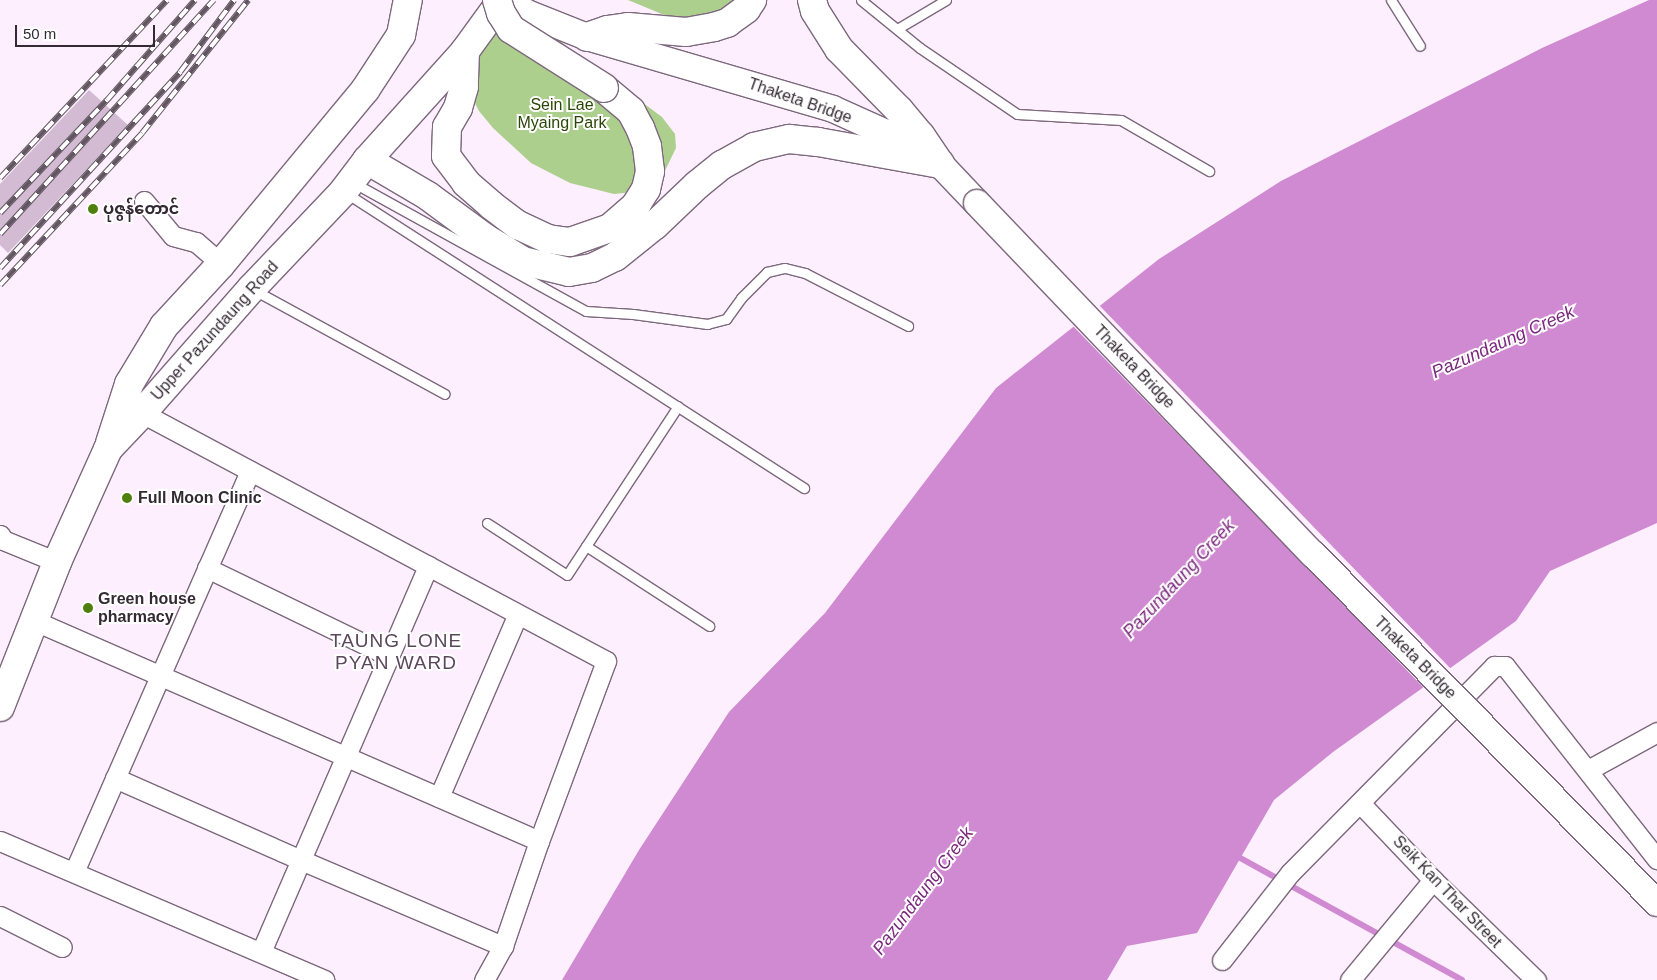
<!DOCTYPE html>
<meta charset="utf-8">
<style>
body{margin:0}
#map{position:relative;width:1657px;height:980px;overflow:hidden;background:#fdeffd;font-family:Helvetica,"Noto Sans Myanmar",sans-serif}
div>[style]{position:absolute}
.green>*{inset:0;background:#accf8e}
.water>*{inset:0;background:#d08ad1}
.pier>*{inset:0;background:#fdeffd}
.stream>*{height:5.5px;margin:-2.75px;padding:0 2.75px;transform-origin:2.75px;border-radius:2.75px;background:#d08ad1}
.building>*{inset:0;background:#d3bbd3}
.roads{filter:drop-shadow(1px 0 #7d687d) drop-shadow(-1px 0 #7d687d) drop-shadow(0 1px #7d687d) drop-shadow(0 -1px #7d687d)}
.lane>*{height:9px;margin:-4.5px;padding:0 4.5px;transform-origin:4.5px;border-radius:4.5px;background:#fff}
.street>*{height:19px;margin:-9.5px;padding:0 9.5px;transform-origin:9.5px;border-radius:9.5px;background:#fff}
.secondary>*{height:26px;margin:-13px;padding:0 13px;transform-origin:13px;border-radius:13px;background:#fff}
.primary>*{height:28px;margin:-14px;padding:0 14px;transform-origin:14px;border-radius:14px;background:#fff}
.rail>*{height:5.5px;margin-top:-2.75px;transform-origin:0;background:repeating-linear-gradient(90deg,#fff 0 11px,#625761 0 22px);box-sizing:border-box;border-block:1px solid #625761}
.bridges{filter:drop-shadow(1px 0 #7d687d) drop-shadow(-1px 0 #7d687d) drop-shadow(0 1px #7d687d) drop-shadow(0 -1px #7d687d)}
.secondary-bridge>*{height:26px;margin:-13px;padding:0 13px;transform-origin:13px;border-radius:13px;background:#fff}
.primary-bridge>*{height:28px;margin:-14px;padding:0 14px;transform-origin:14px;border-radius:14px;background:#fff}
.dots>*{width:14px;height:14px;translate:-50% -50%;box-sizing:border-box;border:2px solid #fff;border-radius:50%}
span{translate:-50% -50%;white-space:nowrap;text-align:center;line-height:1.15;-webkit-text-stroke:4px #fff;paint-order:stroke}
.street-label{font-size:16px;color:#342a33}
.park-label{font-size:16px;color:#2b4707}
.poi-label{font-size:16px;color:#342a33;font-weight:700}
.left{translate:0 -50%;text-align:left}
.water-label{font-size:18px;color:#7a287d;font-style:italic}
.quarter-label{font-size:19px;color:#5b475b;letter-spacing:1px}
.scale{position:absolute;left:15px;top:25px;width:140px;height:22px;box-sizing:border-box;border:2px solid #342a33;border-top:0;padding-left:6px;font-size:15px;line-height:18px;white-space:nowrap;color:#342a33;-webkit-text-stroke:4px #fff;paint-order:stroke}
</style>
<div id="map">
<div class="green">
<div style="clip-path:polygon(628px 0,735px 0,719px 20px,686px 24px)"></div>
<div style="clip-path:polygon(514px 7px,662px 117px,675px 134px,676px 148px,662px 177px,633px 192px,614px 194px,570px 183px,531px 163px,493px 128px,479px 111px,461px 77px)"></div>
</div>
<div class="water">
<div style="clip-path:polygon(1649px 0,1657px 0,1657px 523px,1550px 571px,1516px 621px,1333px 752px,1274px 800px,1197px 933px,1127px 946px,1107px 980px,562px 980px,639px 850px,729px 712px,825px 613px,996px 388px,1159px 259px,1281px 181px,1542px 48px)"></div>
</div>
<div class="pier">
<div style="clip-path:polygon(1098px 304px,1452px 670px,1425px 689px,1072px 325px)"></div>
</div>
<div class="stream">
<div style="left:1235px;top:855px;width:259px;rotate:28.8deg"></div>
</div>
<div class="building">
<div style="clip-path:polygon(89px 90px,128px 125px,8px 253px,0 245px,0 184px)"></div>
</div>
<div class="roads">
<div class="lane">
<div style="left:861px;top:0;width:76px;rotate:39.1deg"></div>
<div style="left:920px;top:48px;width:117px;rotate:34.2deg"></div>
<div style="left:1017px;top:114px;width:104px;rotate:3.3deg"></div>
<div style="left:1121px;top:120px;width:102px;rotate:30.1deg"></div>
<div style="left:1391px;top:0;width:54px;rotate:57.8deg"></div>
<div style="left:897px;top:29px;width:57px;rotate:-30.6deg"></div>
<div style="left:354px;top:183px;width:265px;rotate:28.9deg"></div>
<div style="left:586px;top:311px;width:47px;rotate:3.7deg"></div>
<div style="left:633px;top:314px;width:75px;rotate:7.7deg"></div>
<div style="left:707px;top:324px;width:20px;rotate:-15deg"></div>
<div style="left:726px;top:319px;width:26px;rotate:-54deg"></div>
<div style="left:741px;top:298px;width:37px;rotate:-45deg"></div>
<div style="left:767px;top:272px;width:18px;rotate:-13deg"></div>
<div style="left:785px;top:268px;width:21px;rotate:14deg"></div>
<div style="left:805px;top:273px;width:116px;rotate:27.2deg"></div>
<div style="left:346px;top:193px;width:545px;rotate:32.79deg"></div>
<div style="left:254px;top:290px;width:217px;rotate:28.6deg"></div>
<div style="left:487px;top:523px;width:95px;rotate:33deg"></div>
<div style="left:567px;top:575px;width:202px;rotate:-56.7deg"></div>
<div style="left:586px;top:546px;width:147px;rotate:33deg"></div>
</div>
<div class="street">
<div style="left:144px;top:201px;width:45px;rotate:50.4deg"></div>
<div style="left:173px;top:236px;width:24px;rotate:15deg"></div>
<div style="left:196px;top:242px;width:33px;rotate:41deg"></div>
<div style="left:142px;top:413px;width:526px;rotate:28.12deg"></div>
<div style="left:606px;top:661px;width:192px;rotate:110.4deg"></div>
<div style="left:539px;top:841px;width:111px;rotate:108.9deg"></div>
<div style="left:503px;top:946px;width:39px;rotate:119deg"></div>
<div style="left:0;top:535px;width:6px;rotate:59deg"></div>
<div style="left:3px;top:540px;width:58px;rotate:22.2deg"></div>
<div style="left:207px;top:568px;width:202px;rotate:25.8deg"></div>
<div style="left:35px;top:621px;width:550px;rotate:23.58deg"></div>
<div style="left:1588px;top:770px;width:79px;rotate:-28.8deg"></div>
<div style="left:115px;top:778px;width:203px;rotate:23.8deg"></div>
<div style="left:301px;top:860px;width:220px;rotate:23.1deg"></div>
<div style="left:439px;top:797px;width:199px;rotate:-66.7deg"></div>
<div style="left:1360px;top:803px;width:106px;rotate:46.5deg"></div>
<div style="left:1433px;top:880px;width:144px;rotate:44.2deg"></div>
<div style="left:0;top:841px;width:353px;rotate:23.2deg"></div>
<div style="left:74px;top:872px;width:438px;rotate:-66.3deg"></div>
<div style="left:0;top:916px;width:69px;rotate:26.6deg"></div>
<div style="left:261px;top:952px;width:421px;rotate:-66.6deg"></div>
<div style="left:1222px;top:960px;width:110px;rotate:-52deg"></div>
<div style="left:1290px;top:873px;width:291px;rotate:-45.4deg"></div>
<div style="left:1494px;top:666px;width:11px"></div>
<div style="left:1505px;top:666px;width:246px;rotate:51.8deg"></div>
<div style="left:1350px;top:980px;width:130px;rotate:-50.3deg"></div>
</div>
<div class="secondary">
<div style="left:503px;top:0;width:27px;rotate:28deg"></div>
<div style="left:527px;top:13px;width:65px;rotate:21.8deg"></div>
<div style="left:587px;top:37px;width:256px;rotate:16.3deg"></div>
<div style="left:833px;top:109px;width:58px;rotate:24.4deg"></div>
<div style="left:886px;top:133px;width:62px;rotate:29.9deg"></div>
<div style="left:940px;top:164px;width:54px;rotate:46.5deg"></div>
</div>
<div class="primary">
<div style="left:812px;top:0;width:11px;rotate:75deg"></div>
<div style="left:815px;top:11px;width:45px;rotate:57.7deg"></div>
<div style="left:839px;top:49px;width:86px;rotate:45.5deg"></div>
<div style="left:899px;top:110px;width:34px;rotate:50deg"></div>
<div style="left:921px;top:136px;width:34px;rotate:56deg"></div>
<div style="left:587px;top:37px;width:21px;rotate:-19deg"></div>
<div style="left:607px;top:30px;width:21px;rotate:-8deg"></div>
<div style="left:628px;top:27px;width:58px;rotate:4.9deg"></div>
<div style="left:686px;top:32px;width:28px;rotate:-10deg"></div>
<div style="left:714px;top:27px;width:14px;rotate:-17deg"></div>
<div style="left:727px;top:23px;width:24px;rotate:-36deg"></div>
<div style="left:746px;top:9px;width:11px;rotate:-56deg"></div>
<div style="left:465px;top:51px;width:36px;rotate:92deg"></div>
<div style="left:464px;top:87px;width:22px;rotate:106deg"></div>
<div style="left:458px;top:108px;width:22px;rotate:120deg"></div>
<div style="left:447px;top:127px;width:29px;rotate:92deg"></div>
<div style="left:446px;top:156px;width:34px;rotate:53deg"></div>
<div style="left:466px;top:183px;width:33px;rotate:41deg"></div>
<div style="left:491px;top:205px;width:34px;rotate:37deg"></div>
<div style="left:518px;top:225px;width:33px;rotate:25deg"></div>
<div style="left:548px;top:239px;width:22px;rotate:8deg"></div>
<div style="left:570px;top:242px;width:42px;rotate:-19.3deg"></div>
<div style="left:610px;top:228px;width:35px;rotate:-41deg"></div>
<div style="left:636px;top:205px;width:19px;rotate:-58deg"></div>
<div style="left:646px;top:189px;width:18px;rotate:-77deg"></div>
<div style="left:650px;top:171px;width:25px;rotate:-97deg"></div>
<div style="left:647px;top:146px;width:19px;rotate:-111deg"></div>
<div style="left:640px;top:128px;width:19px;rotate:-118deg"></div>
<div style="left:631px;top:111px;width:35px;rotate:-140deg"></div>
<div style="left:367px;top:160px;width:71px;rotate:30.5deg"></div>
<div style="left:428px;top:196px;width:71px;rotate:36.4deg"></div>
<div style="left:485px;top:238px;width:44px;rotate:31.2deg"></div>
<div style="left:523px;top:261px;width:47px;rotate:13.4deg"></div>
<div style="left:569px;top:272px;width:23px;rotate:-10deg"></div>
<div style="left:592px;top:268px;width:25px;rotate:-26deg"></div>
<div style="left:615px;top:257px;width:51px;rotate:-38.7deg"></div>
<div style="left:655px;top:225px;width:58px;rotate:-43.6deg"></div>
<div style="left:697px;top:185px;width:32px;rotate:-39deg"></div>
<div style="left:722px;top:165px;width:37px;rotate:-29deg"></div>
<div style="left:754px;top:147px;width:36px;rotate:-13deg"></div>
<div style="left:789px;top:139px;width:29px;rotate:6deg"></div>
<div style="left:818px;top:142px;width:124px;rotate:10.2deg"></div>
<div style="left:110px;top:443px;width:62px;rotate:-72.1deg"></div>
<div style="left:129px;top:384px;width:68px;rotate:-58.9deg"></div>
<div style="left:164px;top:326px;width:84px;rotate:-47.4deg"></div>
<div style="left:221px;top:264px;width:226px;rotate:-50.4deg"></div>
<div style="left:365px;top:90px;width:66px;rotate:-56.8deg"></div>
<div style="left:401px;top:35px;width:36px;rotate:-79deg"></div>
<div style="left:0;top:707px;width:156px;rotate:-68.5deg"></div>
<div style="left:57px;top:562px;width:124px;rotate:-65.7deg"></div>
<div style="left:108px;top:449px;width:50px;rotate:-46.6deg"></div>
<div style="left:142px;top:413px;width:165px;rotate:-48.7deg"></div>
<div style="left:251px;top:289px;width:134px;rotate:-46.5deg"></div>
<div style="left:343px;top:192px;width:40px;rotate:-53deg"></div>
<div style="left:367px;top:160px;width:147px;rotate:-48deg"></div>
<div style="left:465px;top:51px;width:63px;rotate:-54deg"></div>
</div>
</div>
<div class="rail">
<div style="left:0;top:178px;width:244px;rotate:-46.8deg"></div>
<div style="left:0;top:213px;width:156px;rotate:-46.6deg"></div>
<div style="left:107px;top:100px;width:133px;rotate:-48.7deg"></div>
<div style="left:0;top:234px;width:317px;rotate:-47.6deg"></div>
<div style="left:0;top:268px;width:266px;rotate:-47.4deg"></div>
<div style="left:180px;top:72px;width:90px;rotate:-53.1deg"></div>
<div style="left:0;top:285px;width:208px;rotate:-46.9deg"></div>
<div style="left:142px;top:133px;width:170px;rotate:-51.4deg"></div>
</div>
<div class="bridges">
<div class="secondary-bridge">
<div style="left:977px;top:203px;width:486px;rotate:46.3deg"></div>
<div style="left:1313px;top:554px;width:490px;rotate:45.4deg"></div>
</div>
<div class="primary-bridge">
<div style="left:497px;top:0;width:14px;rotate:73deg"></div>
<div style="left:501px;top:13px;width:19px;rotate:58deg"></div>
<div style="left:511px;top:29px;width:110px;rotate:32.4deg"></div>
</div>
</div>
<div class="dots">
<div style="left:93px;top:209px;background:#4f7f0c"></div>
<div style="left:127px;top:498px;background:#4f7f0c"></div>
<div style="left:88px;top:608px;background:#4f7f0c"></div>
</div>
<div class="street-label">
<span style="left:800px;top:101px;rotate:19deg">Thaketa Bridge</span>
<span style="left:215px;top:331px;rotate:-48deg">Upper Pazundaung Road</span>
<span style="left:1134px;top:367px;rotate:46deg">Thaketa Bridge</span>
<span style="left:1415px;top:658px;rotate:45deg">Thaketa Bridge</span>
<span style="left:1447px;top:892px;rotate:46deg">Seik Kan Thar Street</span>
</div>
<div class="park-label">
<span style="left:562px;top:114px">Sein Lae<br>Myaing Park</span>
</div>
<div class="poi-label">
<span class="left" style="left:103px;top:209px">ပုဇွန်တောင်</span>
<span class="left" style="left:138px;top:498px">Full Moon Clinic</span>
<span class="left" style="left:98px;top:608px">Green house<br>pharmacy</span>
</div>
<div class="water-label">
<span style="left:1503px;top:342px;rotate:-24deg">Pazundaung Creek</span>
<span style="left:1179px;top:579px;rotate:-47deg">Pazundaung Creek</span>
<span style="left:923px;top:891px;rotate:-53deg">Pazundaung Creek</span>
</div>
<div class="quarter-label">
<span style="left:396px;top:652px">TAUNG LONE<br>PYAN WARD</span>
</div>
<div class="scale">50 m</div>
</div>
